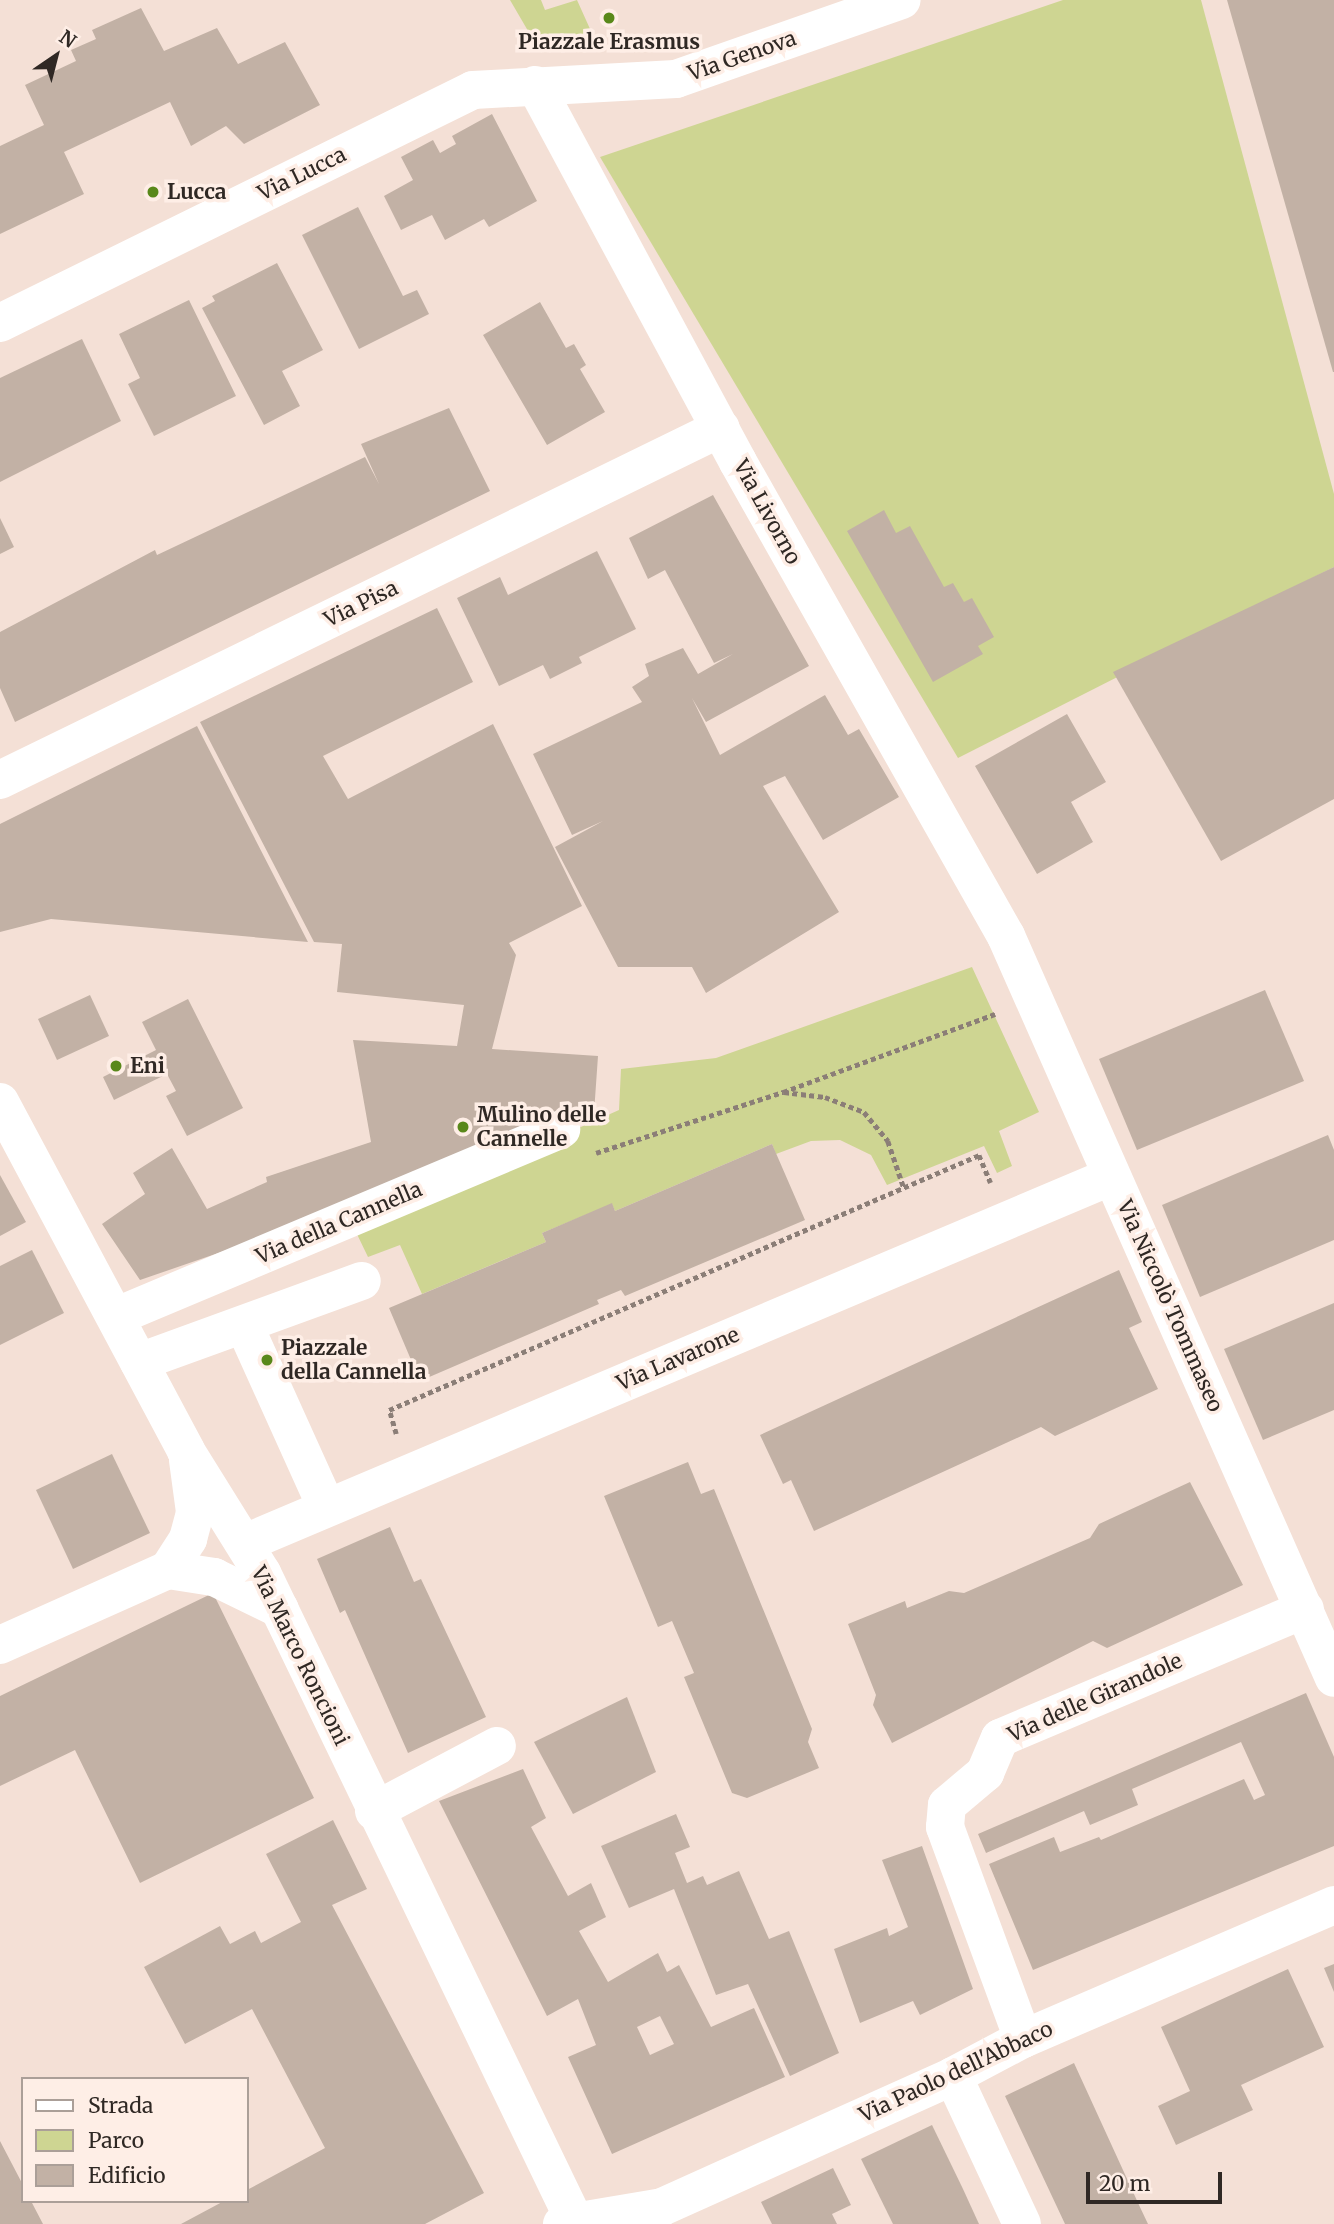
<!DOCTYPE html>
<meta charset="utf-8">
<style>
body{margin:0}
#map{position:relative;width:1334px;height:2224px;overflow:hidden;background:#f4e0d6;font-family:Merriweather,serif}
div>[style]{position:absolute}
.green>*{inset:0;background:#ced592}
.building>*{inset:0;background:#c2b1a5}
.path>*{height:4.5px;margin-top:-2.25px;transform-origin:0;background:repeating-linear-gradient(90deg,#8b7e77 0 5px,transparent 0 8.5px)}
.minor>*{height:38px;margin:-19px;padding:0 19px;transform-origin:19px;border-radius:19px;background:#fff}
.dots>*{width:19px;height:19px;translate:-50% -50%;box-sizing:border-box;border:4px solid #feeee6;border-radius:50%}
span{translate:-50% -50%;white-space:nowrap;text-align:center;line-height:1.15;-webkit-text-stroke:7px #feeee6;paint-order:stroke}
.poi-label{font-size:21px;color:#2f2824;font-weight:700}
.left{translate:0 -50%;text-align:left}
.street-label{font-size:21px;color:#2f2824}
.legend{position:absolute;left:21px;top:2077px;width:228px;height:126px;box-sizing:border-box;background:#feeee6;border:2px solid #ab9f98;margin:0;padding:9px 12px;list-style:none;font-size:21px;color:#2f2824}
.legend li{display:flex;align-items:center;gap:14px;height:35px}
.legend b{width:35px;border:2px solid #ab9f98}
.north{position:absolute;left:21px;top:21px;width:70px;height:70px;-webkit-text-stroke:5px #feeee6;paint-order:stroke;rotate:35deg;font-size:19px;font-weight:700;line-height:28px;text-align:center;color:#2f2824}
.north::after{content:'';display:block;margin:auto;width:24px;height:32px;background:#2f2824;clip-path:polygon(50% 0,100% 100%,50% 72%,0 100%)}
.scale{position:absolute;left:1086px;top:2172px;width:136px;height:32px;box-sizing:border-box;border:4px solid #2f2824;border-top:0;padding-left:9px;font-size:21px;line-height:24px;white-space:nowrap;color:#2f2824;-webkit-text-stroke:5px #feeee6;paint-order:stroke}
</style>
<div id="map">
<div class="green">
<div style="clip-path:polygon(510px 0,541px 0,545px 10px,577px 0,595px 40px,531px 36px)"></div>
<div style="clip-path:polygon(1063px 0,1201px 0,1334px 494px,1334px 567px,958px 758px,600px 157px)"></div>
<div style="clip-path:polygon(972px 967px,1039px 1112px,999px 1131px,1012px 1166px,997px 1173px,984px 1146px,887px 1185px,871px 1155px,840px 1140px,811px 1141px,776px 1154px,772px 1144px,615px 1211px,612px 1204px,542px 1233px,546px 1242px,422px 1294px,400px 1245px,368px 1257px,354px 1228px,619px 1110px,621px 1069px,716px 1058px)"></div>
</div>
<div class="building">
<div style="clip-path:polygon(1227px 0,1334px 0,1334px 372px,1333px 372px)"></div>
<div style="clip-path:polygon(141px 8px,164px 51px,217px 28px,238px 64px,285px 42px,320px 105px,244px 144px,226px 126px,191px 146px,170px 102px,64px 152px,84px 194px,0 234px,0 146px,44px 125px,25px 85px,76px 61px,71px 50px,96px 39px,92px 30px)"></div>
<div style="clip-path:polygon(492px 114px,537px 201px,489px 227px,484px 219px,445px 240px,432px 215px,401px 230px,384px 196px,413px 180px,401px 157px,433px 140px,440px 153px,456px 144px,452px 136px)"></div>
<div style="clip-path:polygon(358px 207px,403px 296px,417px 290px,429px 314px,359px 349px,302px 235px)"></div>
<div style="clip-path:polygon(277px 263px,323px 350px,282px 371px,300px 406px,264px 425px,202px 308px,215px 301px,212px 296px)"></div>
<div style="clip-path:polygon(189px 300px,236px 396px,154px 436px,128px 384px,140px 378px,119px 334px)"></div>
<div style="clip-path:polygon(540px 302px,566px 348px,574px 344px,586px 365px,580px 369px,605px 412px,547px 445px,483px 335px)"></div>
<div style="clip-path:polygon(82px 339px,121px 421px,0 482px,0 378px)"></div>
<div style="clip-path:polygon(449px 408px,490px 491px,15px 722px,0 688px,0 632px,155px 550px,157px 555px,365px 457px,379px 484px,361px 444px)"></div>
<div style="clip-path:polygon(713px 495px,809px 666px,706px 722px,692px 698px,720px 755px,825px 695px,848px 735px,859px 729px,899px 797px,823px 840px,785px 776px,763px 786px,839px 912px,706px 993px,692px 967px,618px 967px,555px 847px,603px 821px,572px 835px,533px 754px,642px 702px,632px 687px,649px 676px,645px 664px,683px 648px,698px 674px,733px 654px,714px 663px,665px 570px,648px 579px,629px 538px)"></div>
<div style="clip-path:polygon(884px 510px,896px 533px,910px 526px,944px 587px,953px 583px,964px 602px,972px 598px,994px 637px,978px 646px,983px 654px,933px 682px,847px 531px)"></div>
<div style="clip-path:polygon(0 518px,14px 547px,0 554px)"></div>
<div style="clip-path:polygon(597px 551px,636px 629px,579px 657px,582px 663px,550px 679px,543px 665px,499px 686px,457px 598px,500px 577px,508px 595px)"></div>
<div style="clip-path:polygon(1334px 567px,1334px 799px,1221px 861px,1113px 672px)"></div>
<div style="clip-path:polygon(437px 608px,473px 682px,323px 756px,348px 799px,493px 724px,582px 906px,509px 943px,516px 955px,492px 1049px,598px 1056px,594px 1113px,393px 1193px,140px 1280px,102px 1224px,145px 1194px,133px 1173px,172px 1148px,207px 1209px,267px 1182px,266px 1177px,371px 1142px,353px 1040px,457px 1046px,464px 1005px,337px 992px,342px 944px,314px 942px,200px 722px)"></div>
<div style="clip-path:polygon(1067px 714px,1106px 782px,1071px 802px,1093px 842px,1037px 874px,975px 766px)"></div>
<div style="clip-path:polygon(197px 726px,308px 942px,51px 919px,0 932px,0 824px)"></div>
<div style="clip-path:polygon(1265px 990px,1304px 1081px,1137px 1150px,1099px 1059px)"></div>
<div style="clip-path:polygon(90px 995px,109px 1036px,57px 1060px,38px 1019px)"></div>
<div style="clip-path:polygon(188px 999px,243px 1108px,187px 1136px,166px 1096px,176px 1091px,167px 1074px,114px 1100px,103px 1077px,156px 1050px,142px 1022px)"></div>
<div style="clip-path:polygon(1328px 1135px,1334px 1150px,1334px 1240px,1200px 1297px,1162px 1205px)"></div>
<div style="clip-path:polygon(772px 1144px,805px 1220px,625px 1296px,621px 1290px,597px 1300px,599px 1304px,420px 1381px,389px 1308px,546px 1242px,542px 1233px,612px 1203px,615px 1211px)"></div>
<div style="clip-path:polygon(0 1175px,26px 1222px,0 1236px)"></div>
<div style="clip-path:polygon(32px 1250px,64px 1313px,0 1345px,0 1266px)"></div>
<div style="clip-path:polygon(1119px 1270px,1142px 1322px,1129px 1328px,1158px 1389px,1055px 1436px,1041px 1427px,814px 1531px,791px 1480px,783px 1484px,760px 1435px)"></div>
<div style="clip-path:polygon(1334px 1303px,1334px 1410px,1263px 1440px,1224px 1349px)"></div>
<div style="clip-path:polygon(112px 1454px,150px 1533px,73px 1569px,36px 1490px)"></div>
<div style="clip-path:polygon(688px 1462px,701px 1494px,714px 1489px,812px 1729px,808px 1742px,819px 1768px,747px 1798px,732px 1793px,684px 1677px,694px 1673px,672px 1621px,658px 1627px,604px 1496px)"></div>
<div style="clip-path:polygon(1190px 1482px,1243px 1585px,1107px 1648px,1093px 1641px,892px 1743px,873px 1705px,876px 1695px,848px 1624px,905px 1601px,907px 1608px,949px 1591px,964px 1593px,1090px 1538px,1099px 1524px)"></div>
<div style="clip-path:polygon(390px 1527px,414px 1582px,421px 1579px,486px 1717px,408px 1753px,345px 1610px,340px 1613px,317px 1559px)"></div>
<div style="clip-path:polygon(213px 1593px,314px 1798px,140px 1883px,75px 1750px,0 1786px,0 1696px)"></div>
<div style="clip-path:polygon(1306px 1693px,1334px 1757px,1334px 1846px,1033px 1970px,989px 1864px,1054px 1837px,1060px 1852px,1099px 1837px,1101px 1840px,1244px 1779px,1254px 1800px,1265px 1795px,1241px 1742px,1132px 1789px,1138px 1805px,1090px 1825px,1084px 1811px,986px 1853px,978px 1834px)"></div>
<div style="clip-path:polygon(627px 1697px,656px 1772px,573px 1814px,534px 1742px)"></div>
<div style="clip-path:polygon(evenodd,523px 1769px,546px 1818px,531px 1827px,568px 1896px,591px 1883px,606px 1917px,579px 1931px,608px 1982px,658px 1953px,667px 1972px,679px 1965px,711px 2027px,754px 2008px,785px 2077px,612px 2154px,568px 2057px,596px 2045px,578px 1999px,547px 2016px,439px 1801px,523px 1769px,660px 2016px,674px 2044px,650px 2055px,637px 2027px,660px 2016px)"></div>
<div style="clip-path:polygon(676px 1814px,690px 1847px,675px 1853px,687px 1883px,703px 1876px,707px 1885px,739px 1871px,769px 1939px,789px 1931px,839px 2053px,790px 2076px,748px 1984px,716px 1995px,674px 1889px,629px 1908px,601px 1846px)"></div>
<div style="clip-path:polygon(333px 1820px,367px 1889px,332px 1905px,484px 2193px,425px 2224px,181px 2224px,224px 2201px,247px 2201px,247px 2190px,325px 2148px,252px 2009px,185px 2044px,144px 1967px,220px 1926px,230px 1944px,255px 1931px,261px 1943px,301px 1922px,266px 1854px)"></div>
<div style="clip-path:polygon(922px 1846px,973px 1989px,920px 2015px,913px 2001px,860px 2023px,834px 1949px,887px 1928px,889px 1936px,908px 1927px,882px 1860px)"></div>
<div style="clip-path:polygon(1334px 1964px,1334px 1992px,1324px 1968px)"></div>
<div style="clip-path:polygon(1288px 1969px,1324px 2047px,1241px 2085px,1253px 2110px,1176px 2145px,1158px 2106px,1190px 2091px,1161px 2027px)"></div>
<div style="clip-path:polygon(1074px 2063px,1139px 2205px,1148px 2224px,1065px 2224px,1005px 2096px)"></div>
<div style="clip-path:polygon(932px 2125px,963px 2189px,979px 2224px,893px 2224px,861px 2159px)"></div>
<div style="clip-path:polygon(0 2141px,23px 2185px,23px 2201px,31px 2201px,43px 2224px,0 2224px)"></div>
<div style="clip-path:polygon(833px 2168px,851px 2205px,832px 2214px,837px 2224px,772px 2224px,761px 2202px)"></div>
</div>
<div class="path">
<div style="left:784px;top:1092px;width:41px;rotate:7deg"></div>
<div style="left:825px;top:1097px;width:42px;rotate:21deg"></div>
<div style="left:864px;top:1112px;width:38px;rotate:50deg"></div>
<div style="left:888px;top:1141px;width:50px;rotate:71.2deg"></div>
<div style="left:596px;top:1153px;width:197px;rotate:-18.1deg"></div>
<div style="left:783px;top:1092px;width:226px;rotate:-20.2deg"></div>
<div style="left:396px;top:1434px;width:25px;rotate:-106deg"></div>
<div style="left:389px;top:1410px;width:643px;rotate:-23.37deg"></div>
<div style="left:979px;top:1155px;width:30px;rotate:67deg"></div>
</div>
<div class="minor">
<div style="left:535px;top:85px;width:428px;rotate:61.7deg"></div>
<div style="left:738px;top:462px;width:545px;rotate:60.52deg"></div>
<div style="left:1006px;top:936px;width:811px;rotate:66.15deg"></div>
<div style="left:0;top:323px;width:527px;rotate:-26.22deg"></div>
<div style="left:473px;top:90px;width:203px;rotate:-3.1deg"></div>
<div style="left:676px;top:79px;width:239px;rotate:-19.3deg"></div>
<div style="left:0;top:780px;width:802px;rotate:-26.02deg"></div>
<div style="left:0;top:1102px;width:395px;rotate:61.9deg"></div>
<div style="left:186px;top:1451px;width:144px;rotate:58.1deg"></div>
<div style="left:262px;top:1573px;width:723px;rotate:64.25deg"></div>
<div style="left:117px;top:1316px;width:482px;rotate:-22.8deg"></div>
<div style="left:245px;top:1327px;width:196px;rotate:65.7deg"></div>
<div style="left:139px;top:1362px;width:237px;rotate:-20deg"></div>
<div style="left:245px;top:1543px;width:941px;rotate:-22.94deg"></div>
<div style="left:168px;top:1570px;width:37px;rotate:-57deg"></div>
<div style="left:188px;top:1539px;width:28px;rotate:-75deg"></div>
<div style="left:195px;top:1512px;width:52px;rotate:-97.7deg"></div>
<div style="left:168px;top:1570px;width:47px;rotate:8.7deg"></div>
<div style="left:214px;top:1577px;width:73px;rotate:25.9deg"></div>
<div style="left:0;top:1645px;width:184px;rotate:-24.1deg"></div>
<div style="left:374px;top:1811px;width:139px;rotate:-27.9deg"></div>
<div style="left:1023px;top:2039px;width:226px;rotate:-110.2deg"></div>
<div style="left:945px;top:1827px;width:22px;rotate:-85deg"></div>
<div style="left:947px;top:1805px;width:50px;rotate:-40.1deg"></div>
<div style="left:985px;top:1773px;width:38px;rotate:-67deg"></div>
<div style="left:1000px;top:1738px;width:331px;rotate:-22.9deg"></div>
<div style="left:953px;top:2076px;width:163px;rotate:65deg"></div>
<div style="left:562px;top:2224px;width:101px;rotate:-9.6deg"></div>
<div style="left:662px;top:2207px;width:319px;rotate:-24.2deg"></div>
<div style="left:953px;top:2076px;width:79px;rotate:-27.9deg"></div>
<div style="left:1023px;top:2039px;width:339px;rotate:-23.3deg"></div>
</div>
<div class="dots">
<div style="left:609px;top:18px;background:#59881a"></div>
<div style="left:153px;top:192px;background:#59881a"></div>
<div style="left:116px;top:1066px;background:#59881a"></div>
<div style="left:463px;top:1127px;background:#59881a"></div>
<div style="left:267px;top:1360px;background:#59881a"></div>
</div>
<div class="poi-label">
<span style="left:609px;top:42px">Piazzale Erasmus</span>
<span class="left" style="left:167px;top:192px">Lucca</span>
<span class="left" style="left:130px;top:1066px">Eni</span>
<span class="left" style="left:477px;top:1127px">Mulino delle<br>Cannelle</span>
<span class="left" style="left:281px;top:1360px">Piazzale<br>della Cannella</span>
</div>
<div class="street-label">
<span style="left:742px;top:56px;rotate:-19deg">Via Genova</span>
<span style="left:302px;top:174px;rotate:-26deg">Via Lucca</span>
<span style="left:767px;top:512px;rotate:61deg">Via Livorno</span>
<span style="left:361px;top:604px;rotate:-26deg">Via Pisa</span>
<span style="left:339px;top:1223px;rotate:-23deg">Via della Cannella</span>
<span style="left:1170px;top:1306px;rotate:66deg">Via Niccolò Tommaseo</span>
<span style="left:678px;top:1359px;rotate:-23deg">Via Lavarone</span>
<span style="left:300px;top:1656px;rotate:64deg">Via Marco Roncioni</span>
<span style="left:1095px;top:1698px;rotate:-24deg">Via delle Girandole</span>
<span style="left:956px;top:2072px;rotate:-25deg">Via Paolo dell'Abbaco</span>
</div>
<ul class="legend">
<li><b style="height:9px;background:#fff"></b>Strada</li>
<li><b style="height:19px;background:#ced592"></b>Parco</li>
<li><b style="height:19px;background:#c2b1a5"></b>Edificio</li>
</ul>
<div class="north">N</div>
<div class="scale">20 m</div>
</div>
